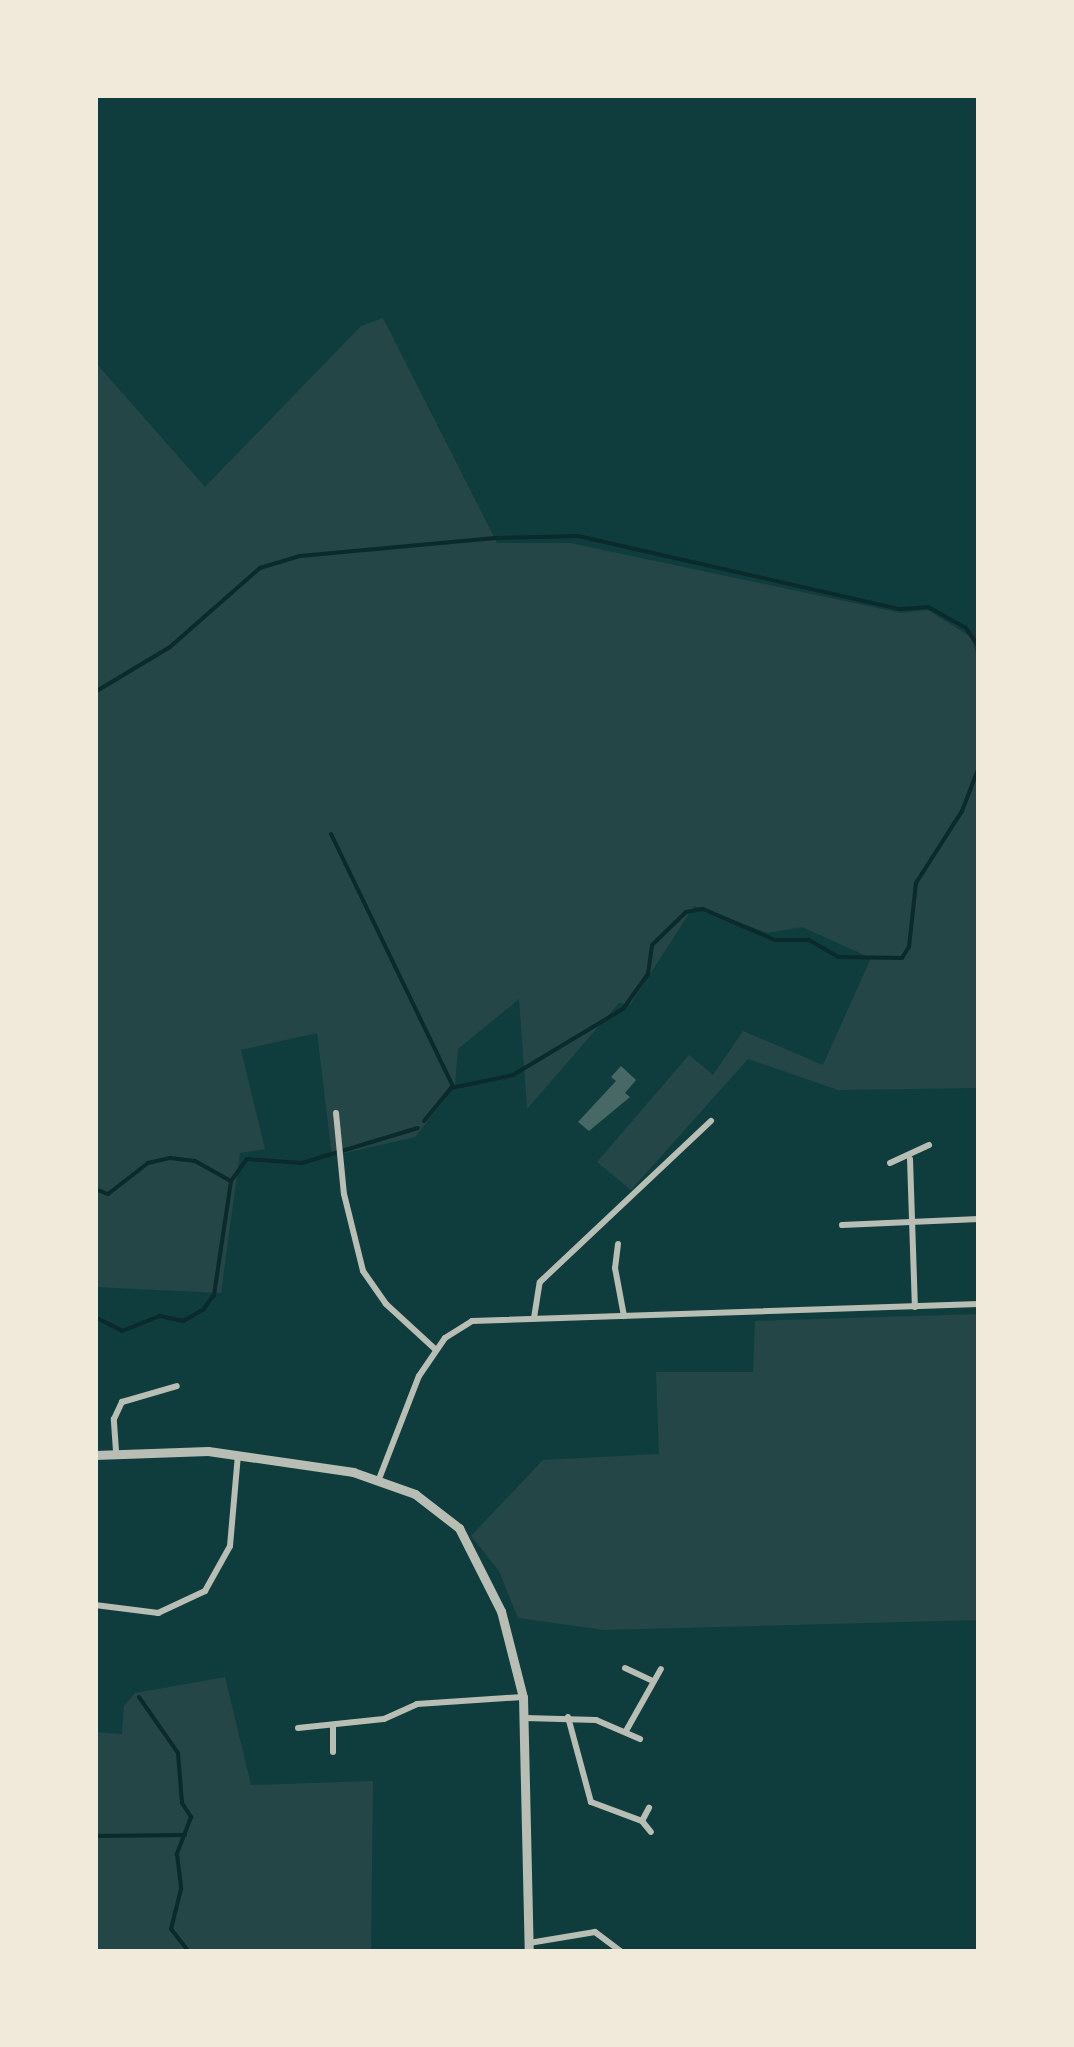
<!DOCTYPE html>
<style>
body{margin:0}
#map{position:relative;width:1074px;height:2047px;overflow:hidden;background:#0f3d3e;font-family:Figtree,sans-serif}
div>[style]{position:absolute}
.green>*{inset:0;background:#244646}
.stream>*{height:4px;margin:-2px;padding:0 2px;transform-origin:2px;border-radius:2px;background:#0a2a2b}
.building>*{inset:0;background:#486865}
.minor>*{height:6px;margin:-3px;padding:0 3px;transform-origin:3px;border-radius:3px;background:#b8beb3}
.tertiary>*{height:9px;margin:-4.5px;padding:0 4.5px;transform-origin:4.5px;border-radius:4.5px;background:#b8beb3}
span{translate:-50% -50%;white-space:nowrap;text-align:center;line-height:1.15;-webkit-text-stroke:8px #f1e9da;paint-order:stroke}
.frame{position:absolute;inset:0;border:98px solid #f1e9da;pointer-events:none}
</style>
<div id="map">
<div class="green">
<div style="clip-path:polygon(383px 318px,497px 543px,570px 543px,901px 613px,928px 610px,971px 637px,979px 662px,979px 1088px,838px 1090px,748px 1059px,631px 1190px,597px 1162px,689px 1055px,713px 1075px,743px 1031px,823px 1065px,871px 958px,802px 927px,768px 933px,694px 906px,630px 1005px,619px 1003px,527px 1109px,519px 999px,458px 1049px,455px 1085px,415px 1137px,332px 1156px,317px 1033px,241px 1050px,265px 1149px,240px 1153px,221px 1293px,95px 1287px,95px 362px,205px 487px,361px 326px)"></div>
<div style="clip-path:polygon(979px 1314px,979px 1620px,604px 1630px,518px 1618px,499px 1571px,471px 1536px,543px 1460px,659px 1454px,656px 1372px,753px 1372px,755px 1321px)"></div>
<div style="clip-path:polygon(225px 1677px,251px 1785px,373px 1781px,371px 1952px,95px 1952px,95px 1732px,122px 1734px,124px 1706px,135px 1693px)"></div>
</div>
<div class="stream">
<div style="left:979px;top:661px;width:12px;rotate:90deg"></div>
<div style="left:95px;top:692px;width:87px;rotate:-31deg"></div>
<div style="left:170px;top:647px;width:120px;rotate:-41.3deg"></div>
<div style="left:260px;top:568px;width:42px;rotate:-16.7deg"></div>
<div style="left:300px;top:556px;width:196px;rotate:-5.3deg"></div>
<div style="left:495px;top:538px;width:83px;rotate:-1.4deg"></div>
<div style="left:578px;top:536px;width:330px;rotate:12.8deg"></div>
<div style="left:900px;top:609px;width:28px;rotate:-4deg"></div>
<div style="left:928px;top:607px;width:43px;rotate:28.9deg"></div>
<div style="left:966px;top:628px;width:23px;rotate:56deg"></div>
<div style="left:331px;top:834px;width:280px;rotate:64.2deg"></div>
<div style="left:424px;top:1121px;width:43px;rotate:-50.7deg"></div>
<div style="left:451px;top:1088px;width:63px;rotate:-11.8deg"></div>
<div style="left:513px;top:1075px;width:128px;rotate:-31deg"></div>
<div style="left:623px;top:1009px;width:43px;rotate:-54.5deg"></div>
<div style="left:648px;top:974px;width:29px;rotate:-82deg"></div>
<div style="left:652px;top:945px;width:47px;rotate:-44.1deg"></div>
<div style="left:686px;top:912px;width:17px;rotate:-10deg"></div>
<div style="left:703px;top:909px;width:78px;rotate:23.3deg"></div>
<div style="left:775px;top:940px;width:34px"></div>
<div style="left:809px;top:940px;width:34px;rotate:30deg"></div>
<div style="left:838px;top:957px;width:64px;rotate:0.9deg"></div>
<div style="left:902px;top:958px;width:13px;rotate:-58deg"></div>
<div style="left:909px;top:947px;width:64px;rotate:-83.8deg"></div>
<div style="left:916px;top:883px;width:85px;rotate:-57.4deg"></div>
<div style="left:962px;top:811px;width:47px;rotate:-68.9deg"></div>
<div style="left:95px;top:1189px;width:14px;rotate:21deg"></div>
<div style="left:108px;top:1194px;width:51px;rotate:-37.8deg"></div>
<div style="left:148px;top:1163px;width:23px;rotate:-13deg"></div>
<div style="left:170px;top:1158px;width:25px;rotate:7deg"></div>
<div style="left:195px;top:1161px;width:41px;rotate:29.1deg"></div>
<div style="left:95px;top:1317px;width:30px;rotate:27deg"></div>
<div style="left:122px;top:1331px;width:41px;rotate:-21.5deg"></div>
<div style="left:160px;top:1316px;width:24px;rotate:12deg"></div>
<div style="left:183px;top:1321px;width:23px;rotate:-29deg"></div>
<div style="left:203px;top:1310px;width:19px;rotate:-54deg"></div>
<div style="left:214px;top:1295px;width:115px;rotate:-81.5deg"></div>
<div style="left:231px;top:1181px;width:27px;rotate:-54deg"></div>
<div style="left:247px;top:1159px;width:55px;rotate:4.2deg"></div>
<div style="left:302px;top:1163px;width:121px;rotate:-16.8deg"></div>
<div style="left:139px;top:1697px;width:68px;rotate:55.1deg"></div>
<div style="left:178px;top:1753px;width:50px;rotate:85.4deg"></div>
<div style="left:182px;top:1803px;width:17px;rotate:57deg"></div>
<div style="left:191px;top:1817px;width:40px;rotate:111deg"></div>
<div style="left:177px;top:1854px;width:35px;rotate:83deg"></div>
<div style="left:181px;top:1889px;width:41px;rotate:104deg"></div>
<div style="left:171px;top:1929px;width:29px;rotate:52deg"></div>
<div style="left:95px;top:1836px;width:90px;rotate:-0.6deg"></div>
</div>
<div class="building">
<div style="clip-path:polygon(621px 1066px,636px 1080px,625px 1093px,630px 1097px,589px 1131px,578px 1122px,616px 1081px,611px 1077px)"></div>
</div>
<div class="minor">
<div style="left:336px;top:1113px;width:81px;rotate:84.4deg"></div>
<div style="left:344px;top:1194px;width:79px;rotate:76.1deg"></div>
<div style="left:363px;top:1271px;width:40px;rotate:55.1deg"></div>
<div style="left:386px;top:1304px;width:68px;rotate:42.6deg"></div>
<div style="left:910px;top:1159px;width:148px;rotate:88.1deg"></div>
<div style="left:890px;top:1163px;width:43px;rotate:-24.8deg"></div>
<div style="left:842px;top:1225px;width:137px;rotate:-2.5deg"></div>
<div style="left:618px;top:1244px;width:24px;rotate:97deg"></div>
<div style="left:615px;top:1268px;width:49px;rotate:79.4deg"></div>
<div style="left:534px;top:1318px;width:36px;rotate:-81deg"></div>
<div style="left:540px;top:1282px;width:235px;rotate:-43.3deg"></div>
<div style="left:116px;top:1451px;width:32px;rotate:-94deg"></div>
<div style="left:114px;top:1419px;width:19px;rotate:-65deg"></div>
<div style="left:122px;top:1402px;width:57px;rotate:-16.2deg"></div>
<div style="left:379px;top:1479px;width:110px;rotate:-68.8deg"></div>
<div style="left:419px;top:1376px;width:46px;rotate:-55.6deg"></div>
<div style="left:445px;top:1338px;width:32px;rotate:-32deg"></div>
<div style="left:472px;top:1321px;width:507px;rotate:-1.92deg"></div>
<div style="left:95px;top:1605px;width:64px;rotate:7.2deg"></div>
<div style="left:158px;top:1613px;width:52px;rotate:-25.1deg"></div>
<div style="left:205px;top:1591px;width:51px;rotate:-60.9deg"></div>
<div style="left:230px;top:1546px;width:91px;rotate:-85deg"></div>
<div style="left:625px;top:1668px;width:31px;rotate:25deg"></div>
<div style="left:568px;top:1717px;width:88px;rotate:74.9deg"></div>
<div style="left:591px;top:1802px;width:54px;rotate:20.4deg"></div>
<div style="left:642px;top:1821px;width:14px;rotate:51deg"></div>
<div style="left:525px;top:1718px;width:71px;rotate:1.6deg"></div>
<div style="left:596px;top:1720px;width:48px;rotate:23.4deg"></div>
<div style="left:333px;top:1725px;width:27px;rotate:90deg"></div>
<div style="left:298px;top:1728px;width:86px;rotate:-6deg"></div>
<div style="left:384px;top:1719px;width:36px;rotate:-24deg"></div>
<div style="left:417px;top:1704px;width:106px;rotate:-3.8deg"></div>
<div style="left:626px;top:1731px;width:71px;rotate:-60.6deg"></div>
<div style="left:642px;top:1821px;width:15px;rotate:-62deg"></div>
<div style="left:529px;top:1943px;width:67px;rotate:-9.5deg"></div>
<div style="left:595px;top:1932px;width:34px;rotate:37deg"></div>
</div>
<div class="tertiary">
<div style="left:95px;top:1455px;width:113px;rotate:-2deg"></div>
<div style="left:208px;top:1451px;width:147px;rotate:8.2deg"></div>
<div style="left:353px;top:1472px;width:66px;rotate:19.5deg"></div>
<div style="left:415px;top:1494px;width:56px;rotate:37.7deg"></div>
<div style="left:459px;top:1528px;width:93px;rotate:63.2deg"></div>
<div style="left:501px;top:1611px;width:89px;rotate:75.7deg"></div>
<div style="left:523px;top:1697px;width:255px;rotate:88.7deg"></div>
</div>
<div class="frame"></div>
</div>
